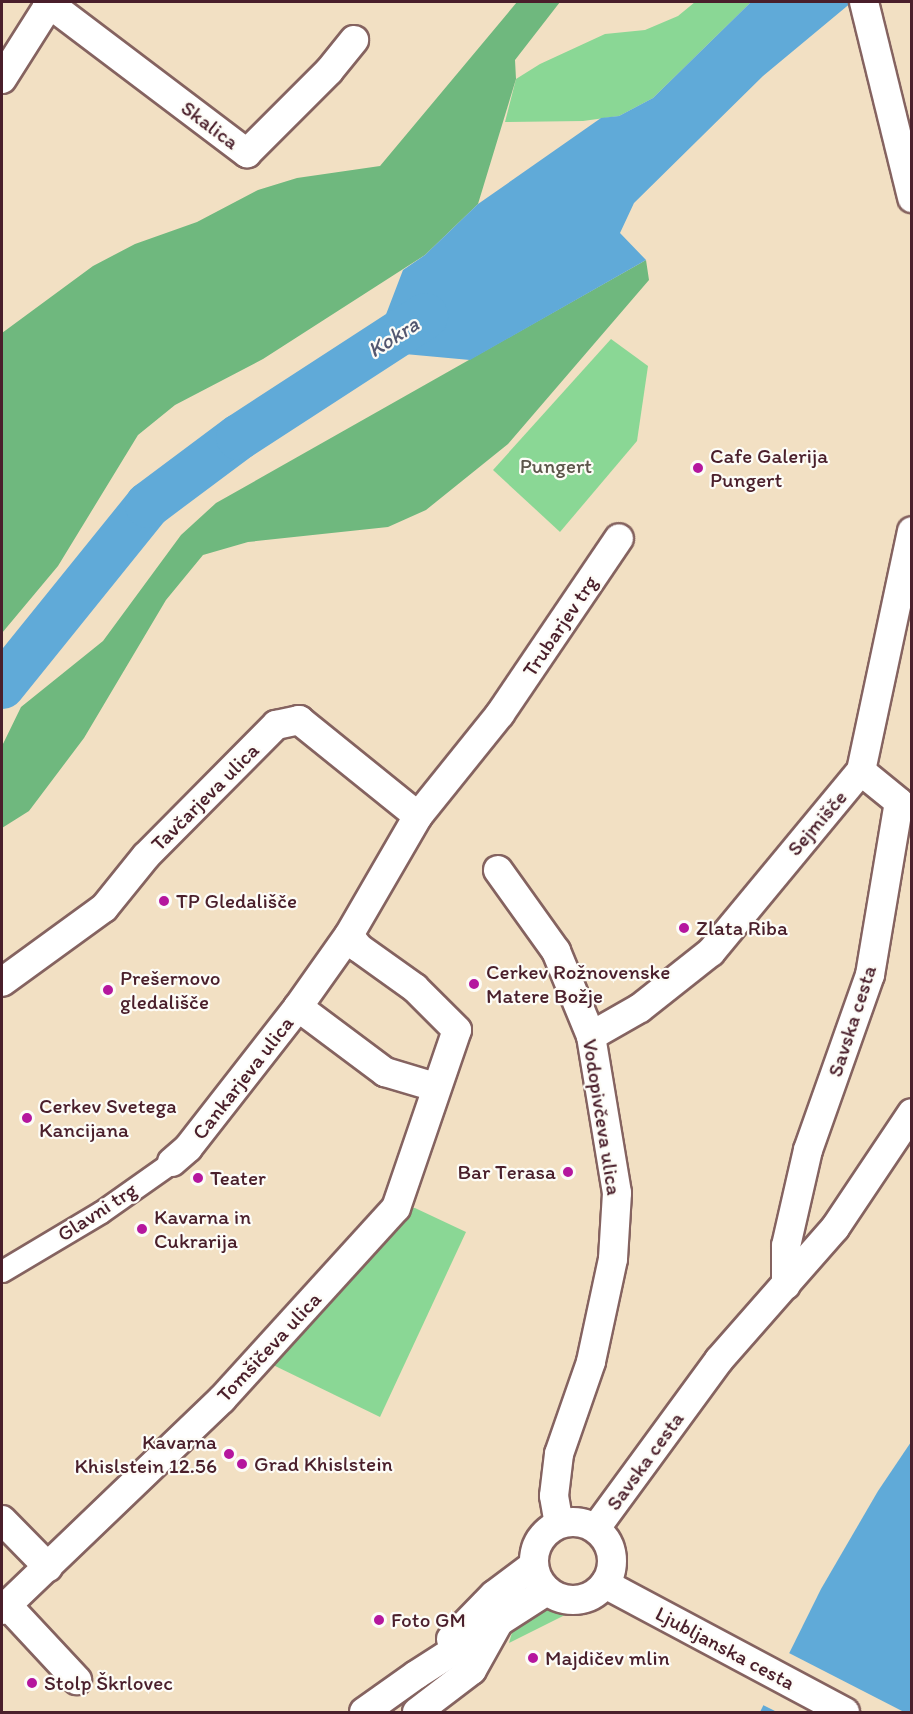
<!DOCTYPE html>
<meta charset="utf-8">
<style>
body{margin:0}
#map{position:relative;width:913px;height:1714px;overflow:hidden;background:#f2e0c3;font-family:Itim,sans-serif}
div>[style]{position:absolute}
.green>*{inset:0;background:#8ad795}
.forest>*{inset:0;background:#6fb87e}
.water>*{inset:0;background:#60aad8}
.pier>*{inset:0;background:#f2e0c3}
.river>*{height:46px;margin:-23px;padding:0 23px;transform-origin:23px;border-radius:23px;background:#60aad8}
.roads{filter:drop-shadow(2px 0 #856360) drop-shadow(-2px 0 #856360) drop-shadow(0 2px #856360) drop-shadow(0 -2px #856360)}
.pedestrian>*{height:21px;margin:-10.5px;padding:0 10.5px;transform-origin:10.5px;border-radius:10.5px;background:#fff}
.minor>*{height:28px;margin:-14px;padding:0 14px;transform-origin:14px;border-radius:14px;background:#fff}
.minor>.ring{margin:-14px;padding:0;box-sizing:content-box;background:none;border:28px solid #fff;border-radius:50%}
.dots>*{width:16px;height:16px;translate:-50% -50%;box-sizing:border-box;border:3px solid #fdfcf7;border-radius:50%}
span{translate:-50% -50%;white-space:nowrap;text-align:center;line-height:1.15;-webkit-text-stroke:4.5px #fdfcf7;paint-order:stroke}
.street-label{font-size:21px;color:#4a1f2b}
.poi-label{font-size:21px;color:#4a1f2b}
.left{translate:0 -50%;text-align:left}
.right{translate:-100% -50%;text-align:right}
.park-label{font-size:21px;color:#5d564b}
.water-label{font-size:22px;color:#535770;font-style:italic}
.frame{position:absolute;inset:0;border:3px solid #4a1f2b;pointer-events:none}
</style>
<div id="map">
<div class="green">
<div style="clip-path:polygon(695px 2px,751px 2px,653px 98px,619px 116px,583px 121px,501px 122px,505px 122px,516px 79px,540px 64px,605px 34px,645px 30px,678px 16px)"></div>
<div style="clip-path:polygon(611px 339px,648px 366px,637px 441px,560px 532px,493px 470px)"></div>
<div style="clip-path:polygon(403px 1208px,415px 1208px,466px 1232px,380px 1417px,269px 1363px)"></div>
<div style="clip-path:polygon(551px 1609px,569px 1613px,509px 1643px,513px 1629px,538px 1611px)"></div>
</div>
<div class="forest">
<div style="clip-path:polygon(517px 2px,560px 2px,515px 60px,516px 79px,478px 204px,425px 255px,263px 359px,175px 405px,138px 435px,58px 566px,2px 633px,2px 333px,93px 266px,135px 244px,197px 222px,258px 190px,297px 178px,380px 166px)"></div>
<div style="clip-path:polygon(646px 260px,649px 280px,508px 444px,426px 510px,388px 527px,248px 542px,203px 555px,166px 600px,84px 738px,29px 811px,2px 828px,2px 746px,21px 707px,103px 641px,181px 535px,216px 503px)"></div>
</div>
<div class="water">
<div style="clip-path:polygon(751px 2px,852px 2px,763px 76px,634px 203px,620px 233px,646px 260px,470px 360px,372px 351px,403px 270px,425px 255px,478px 204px,601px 118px,619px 116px,653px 98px)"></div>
<div style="clip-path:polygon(911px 1442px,911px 1712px,760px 1712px,821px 1589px,878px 1491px)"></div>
</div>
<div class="pier">
<div style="clip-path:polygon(787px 1652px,904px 1712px,777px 1712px,761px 1704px)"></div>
</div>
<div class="river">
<div style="left:2px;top:686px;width:233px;rotate:-51.1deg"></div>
<div style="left:148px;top:505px;width:114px;rotate:-36.8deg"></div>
<div style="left:239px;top:437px;width:222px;rotate:-33deg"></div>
</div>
<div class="roads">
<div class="pedestrian">
<div style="left:2px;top:1271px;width:115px;rotate:-30.8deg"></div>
<div style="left:101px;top:1212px;width:87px;rotate:-35.2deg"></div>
</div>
<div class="minor">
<div style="left:47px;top:2px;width:251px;rotate:37.1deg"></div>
<div style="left:247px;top:153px;width:116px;rotate:-45deg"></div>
<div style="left:329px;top:71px;width:40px;rotate:-51deg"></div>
<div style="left:864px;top:2px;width:202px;rotate:76.2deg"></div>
<div style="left:2px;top:79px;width:90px;rotate:-57.7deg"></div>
<div style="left:498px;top:870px;width:100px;rotate:54.4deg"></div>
<div style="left:556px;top:951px;width:92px;rotate:67.6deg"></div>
<div style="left:591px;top:1036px;width:159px;rotate:80.6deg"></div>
<div style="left:617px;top:1193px;width:66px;rotate:93.5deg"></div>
<div style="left:613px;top:1259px;width:105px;rotate:102.1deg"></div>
<div style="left:591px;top:1362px;width:97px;rotate:109.2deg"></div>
<div style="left:559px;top:1454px;width:42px;rotate:96.8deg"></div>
<div style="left:554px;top:1496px;width:27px;rotate:80deg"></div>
<div style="left:2px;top:982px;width:126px;rotate:-36deg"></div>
<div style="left:104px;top:908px;width:67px;rotate:-51.1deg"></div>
<div style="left:146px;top:856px;width:185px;rotate:-45.2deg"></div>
<div style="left:276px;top:725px;width:24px;rotate:-12deg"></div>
<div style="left:299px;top:720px;width:153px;rotate:38.9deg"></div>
<div style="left:298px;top:1007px;width:109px;rotate:36.8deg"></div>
<div style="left:385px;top:1072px;width:52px;rotate:16.7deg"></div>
<div style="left:591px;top:1036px;width:56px;rotate:-29.7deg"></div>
<div style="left:640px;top:1008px;width:90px;rotate:-38.3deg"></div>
<div style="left:711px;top:952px;width:235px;rotate:-50.4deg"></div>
<div style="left:861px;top:771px;width:245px;rotate:-78deg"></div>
<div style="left:172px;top:1162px;width:21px;rotate:-41deg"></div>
<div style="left:188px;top:1148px;width:179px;rotate:-52deg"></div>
<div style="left:298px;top:1007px;width:88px;rotate:-54.7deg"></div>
<div style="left:349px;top:935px;width:138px;rotate:-59.9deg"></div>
<div style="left:418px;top:816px;width:131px;rotate:-51.2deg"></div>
<div style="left:500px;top:714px;width:212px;rotate:-55.9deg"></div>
<div style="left:786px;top:1285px;width:39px;rotate:-90deg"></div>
<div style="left:786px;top:1246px;width:98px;rotate:-77.1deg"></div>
<div style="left:808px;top:1150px;width:186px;rotate:-70.5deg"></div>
<div style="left:870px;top:975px;width:175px;rotate:-80.5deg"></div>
<div style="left:899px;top:802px;width:49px;rotate:-140.8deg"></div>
<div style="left:2px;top:1520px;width:66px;rotate:45.6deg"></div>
<div class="ring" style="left:534px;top:1522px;width:50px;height:50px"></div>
<div style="left:596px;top:1528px;width:208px;rotate:-53.8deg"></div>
<div style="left:719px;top:1360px;width:176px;rotate:-48.7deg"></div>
<div style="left:835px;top:1228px;width:138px;rotate:-56.2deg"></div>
<div style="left:605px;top:1584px;width:272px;rotate:28.1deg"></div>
<div style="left:7px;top:1605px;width:103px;rotate:47deg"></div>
<div style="left:2px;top:1610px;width:305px;rotate:-43.8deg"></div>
<div style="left:222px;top:1399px;width:258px;rotate:-47.7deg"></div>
<div style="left:396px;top:1208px;width:188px;rotate:-71.1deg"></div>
<div style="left:457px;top:1030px;width:59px;rotate:-135deg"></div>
<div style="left:415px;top:988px;width:69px;rotate:-144.5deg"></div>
<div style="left:359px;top:948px;width:16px;rotate:-128deg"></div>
<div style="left:451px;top:1639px;width:62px;rotate:-45.7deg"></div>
<div style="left:494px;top:1595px;width:50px;rotate:-36.9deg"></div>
<div style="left:364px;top:1712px;width:64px;rotate:-35.4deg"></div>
<div style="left:416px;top:1675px;width:156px;rotate:-32.7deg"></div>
<div style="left:417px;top:1712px;width:69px;rotate:-37.4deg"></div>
<div style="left:472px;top:1670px;width:57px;rotate:-60.8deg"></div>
</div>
</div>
<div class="dots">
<div style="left:698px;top:468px;background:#b5179e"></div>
<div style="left:164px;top:901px;background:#b5179e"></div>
<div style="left:684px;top:928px;background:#b5179e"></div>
<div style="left:474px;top:984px;background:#b5179e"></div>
<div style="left:108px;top:990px;background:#b5179e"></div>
<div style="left:27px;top:1118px;background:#b5179e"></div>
<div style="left:568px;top:1172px;background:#b5179e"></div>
<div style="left:198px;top:1178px;background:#b5179e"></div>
<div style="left:142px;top:1229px;background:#b5179e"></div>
<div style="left:229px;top:1454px;background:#b5179e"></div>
<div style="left:242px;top:1464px;background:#b5179e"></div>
<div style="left:379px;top:1620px;background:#b5179e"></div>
<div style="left:533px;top:1658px;background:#b5179e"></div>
<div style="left:32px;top:1683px;background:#b5179e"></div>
</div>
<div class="street-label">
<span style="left:210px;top:125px;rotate:37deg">Skalica</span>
<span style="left:560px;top:626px;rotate:-56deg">Trubarjev trg</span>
<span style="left:205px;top:797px;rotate:-45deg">Tavčarjeva ulica</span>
<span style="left:817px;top:823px;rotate:-49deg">Sejmišče</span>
<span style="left:852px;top:1021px;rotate:-72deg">Savska cesta</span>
<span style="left:243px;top:1078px;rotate:-52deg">Cankarjeva ulica</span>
<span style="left:602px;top:1117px;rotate:81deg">Vodopivčeva ulica</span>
<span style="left:97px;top:1212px;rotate:-33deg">Glavni trg</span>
<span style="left:269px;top:1347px;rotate:-47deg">Tomšičeva ulica</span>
<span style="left:645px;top:1461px;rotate:-54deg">Savska cesta</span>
<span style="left:725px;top:1648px;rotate:28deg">Ljubljanska cesta</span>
</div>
<div class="poi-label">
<span class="left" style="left:710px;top:468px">Cafe Galerija<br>Pungert</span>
<span class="left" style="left:176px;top:901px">TP Gledališče</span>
<span class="left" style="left:696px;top:928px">Zlata Riba</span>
<span class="left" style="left:486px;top:984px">Cerkev Rožnovenske<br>Matere Božje</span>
<span class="left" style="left:120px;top:990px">Prešernovo<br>gledališče</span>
<span class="left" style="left:39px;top:1118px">Cerkev Svetega<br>Kancijana</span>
<span class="right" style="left:556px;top:1172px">Bar Terasa</span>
<span class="left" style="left:210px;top:1178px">Teater</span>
<span class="left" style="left:154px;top:1229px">Kavarna in<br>Cukrarija</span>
<span class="right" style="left:217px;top:1454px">Kavarna<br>Khislstein 12.56</span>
<span class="left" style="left:254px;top:1464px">Grad Khislstein</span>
<span class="left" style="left:391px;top:1620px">Foto GM</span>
<span class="left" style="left:545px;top:1658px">Majdičev mlin</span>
<span class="left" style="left:44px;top:1683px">Stolp Škrlovec</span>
</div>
<div class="park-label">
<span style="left:556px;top:466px">Pungert</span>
</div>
<div class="water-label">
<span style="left:393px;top:337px;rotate:-33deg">Kokra</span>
</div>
<div class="frame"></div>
</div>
